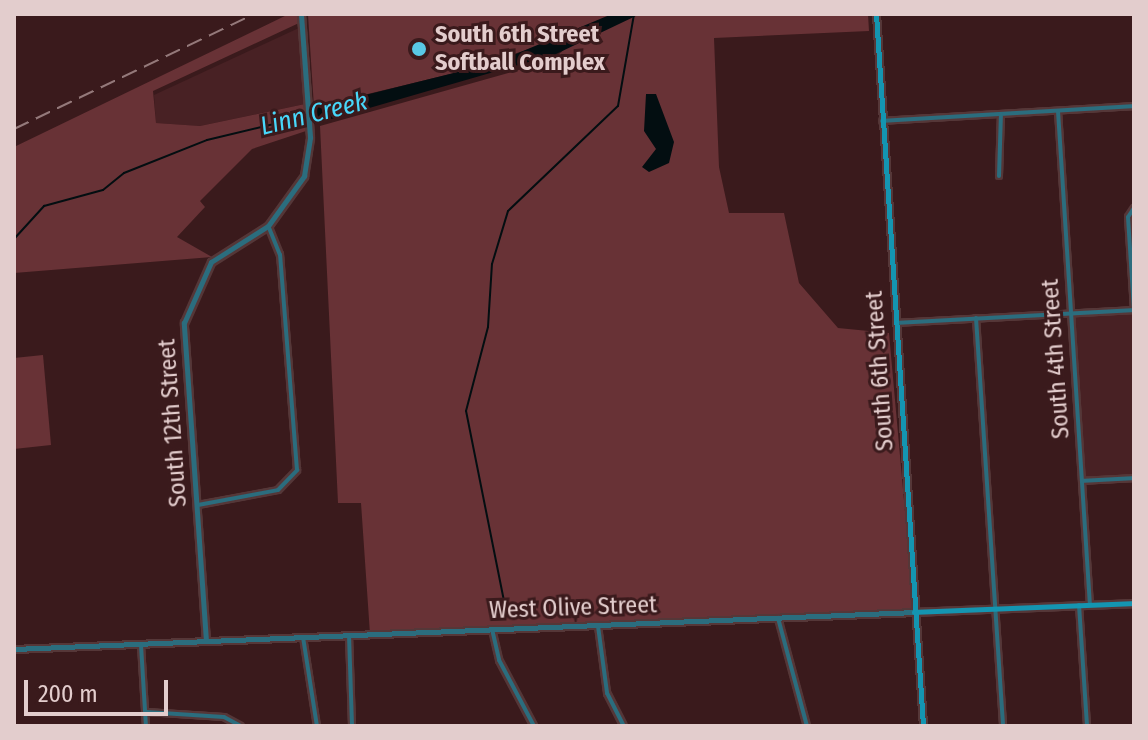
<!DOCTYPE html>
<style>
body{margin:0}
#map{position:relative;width:1148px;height:740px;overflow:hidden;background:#3a1a1c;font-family:"Fira Sans Condensed",sans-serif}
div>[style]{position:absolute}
.built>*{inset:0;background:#482124}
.green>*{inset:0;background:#683236}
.water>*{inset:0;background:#030e11}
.stream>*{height:2px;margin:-1px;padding:0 1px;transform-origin:1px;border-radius:1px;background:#030e11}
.roads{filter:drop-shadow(2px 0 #553738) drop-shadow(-2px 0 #553738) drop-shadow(0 2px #553738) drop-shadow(0 -2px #553738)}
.minor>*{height:4px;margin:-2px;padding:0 2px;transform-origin:2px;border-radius:2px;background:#2b6d7e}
.tertiary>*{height:5px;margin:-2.5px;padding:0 2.5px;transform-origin:2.5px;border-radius:2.5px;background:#2b6d7e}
.secondary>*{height:5px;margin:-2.5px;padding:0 2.5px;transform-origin:2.5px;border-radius:2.5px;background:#1495b1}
.rail>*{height:2px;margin-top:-1px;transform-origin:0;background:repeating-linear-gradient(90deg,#94797a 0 16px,transparent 0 24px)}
.dots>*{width:22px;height:22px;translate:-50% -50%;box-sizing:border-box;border:4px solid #3a1a1c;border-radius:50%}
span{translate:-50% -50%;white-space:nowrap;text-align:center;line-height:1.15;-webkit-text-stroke:6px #3a1a1c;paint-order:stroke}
.poi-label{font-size:24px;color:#e3cdcd;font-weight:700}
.left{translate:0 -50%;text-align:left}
.street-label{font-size:24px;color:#e3cdcd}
.water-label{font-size:26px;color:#48d7fa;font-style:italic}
.frame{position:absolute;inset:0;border:16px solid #e3cdcd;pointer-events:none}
.scale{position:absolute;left:24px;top:680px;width:144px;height:36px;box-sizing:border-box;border:4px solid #e3cdcd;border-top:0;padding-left:10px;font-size:24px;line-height:28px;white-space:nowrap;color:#e3cdcd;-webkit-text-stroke:6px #3a1a1c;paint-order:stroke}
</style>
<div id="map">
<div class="built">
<div style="clip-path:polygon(301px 27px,305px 104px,200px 126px,156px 123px,154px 95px)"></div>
<div style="clip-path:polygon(1134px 310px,1134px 478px,1082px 481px,1071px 313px)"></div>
</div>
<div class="green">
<div style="clip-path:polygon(289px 14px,298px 14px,299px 23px,153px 91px,156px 123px,200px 126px,305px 104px,306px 131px,252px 149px,200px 201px,205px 207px,177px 237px,212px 257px,14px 273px,14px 147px)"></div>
<div style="clip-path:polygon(868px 14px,869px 31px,714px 38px,719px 167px,729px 213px,784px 213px,799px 283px,838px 328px,889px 333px,914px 612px,370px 634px,361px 503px,338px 503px,320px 126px,551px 61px,588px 29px,467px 70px,314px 107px,308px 15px)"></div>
<div style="clip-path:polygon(43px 355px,51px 445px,14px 449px,14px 358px)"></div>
</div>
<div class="water">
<div style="clip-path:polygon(612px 14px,640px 14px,556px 54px,314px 124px,313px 108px,494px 63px)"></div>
<div style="clip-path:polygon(646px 94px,656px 94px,674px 142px,669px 163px,649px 172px,642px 167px,656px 149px,644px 131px)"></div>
</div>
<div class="stream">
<div style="left:14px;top:239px;width:45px;rotate:-47.7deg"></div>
<div style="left:44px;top:206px;width:61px;rotate:-15.2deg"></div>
<div style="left:103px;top:190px;width:27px;rotate:-39deg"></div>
<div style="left:124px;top:173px;width:89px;rotate:-21.7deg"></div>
<div style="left:207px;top:140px;width:112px;rotate:-13.4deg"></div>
<div style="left:507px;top:616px;width:209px;rotate:-101.3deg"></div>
<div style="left:466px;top:411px;width:87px;rotate:-75.3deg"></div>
<div style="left:488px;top:327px;width:63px;rotate:-86.4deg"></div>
<div style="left:492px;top:264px;width:55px;rotate:-73.2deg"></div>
<div style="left:508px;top:211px;width:152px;rotate:-43.7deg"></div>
<div style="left:618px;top:106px;width:93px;rotate:-80.1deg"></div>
</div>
<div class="roads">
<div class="minor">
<div style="left:1058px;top:111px;width:495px;rotate:86.3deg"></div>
<div style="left:882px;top:121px;width:252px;rotate:-3.4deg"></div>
<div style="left:999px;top:176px;width:62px;rotate:-88.2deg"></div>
<div style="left:976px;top:318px;width:409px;rotate:86.2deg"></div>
<div style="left:897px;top:323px;width:237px;rotate:-3.1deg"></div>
<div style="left:1134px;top:310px;width:93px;rotate:-93.7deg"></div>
<div style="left:1128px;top:217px;width:11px;rotate:-56deg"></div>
<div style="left:1082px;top:481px;width:52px;rotate:-3.3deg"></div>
<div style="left:198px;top:505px;width:81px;rotate:-10.6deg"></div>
<div style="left:278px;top:490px;width:28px;rotate:-46deg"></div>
<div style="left:297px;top:470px;width:216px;rotate:-94.5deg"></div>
<div style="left:280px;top:255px;width:31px;rotate:-112deg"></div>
<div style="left:1079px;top:605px;width:121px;rotate:86.2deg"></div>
<div style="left:778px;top:618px;width:112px;rotate:75deg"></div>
<div style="left:598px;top:626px;width:68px;rotate:82.3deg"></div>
<div style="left:607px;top:693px;width:37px;rotate:63deg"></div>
<div style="left:492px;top:629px;width:32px;rotate:77deg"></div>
<div style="left:499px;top:660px;width:75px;rotate:62.1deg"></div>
<div style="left:349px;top:635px;width:91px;rotate:88.1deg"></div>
<div style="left:303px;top:637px;width:90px;rotate:81.1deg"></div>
<div style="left:141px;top:645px;width:81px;rotate:86.5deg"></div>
<div style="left:146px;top:712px;width:78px;rotate:3.7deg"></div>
<div style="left:224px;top:717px;width:19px;rotate:28deg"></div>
</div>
<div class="tertiary">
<div style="left:206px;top:641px;width:319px;rotate:-94deg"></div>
<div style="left:184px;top:323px;width:67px;rotate:-66.1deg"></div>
<div style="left:211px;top:262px;width:67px;rotate:-32.3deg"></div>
<div style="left:268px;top:226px;width:62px;rotate:-54.2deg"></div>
<div style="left:304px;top:176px;width:39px;rotate:-81deg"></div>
<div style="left:310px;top:137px;width:123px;rotate:-94.2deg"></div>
<div style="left:14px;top:649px;width:901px;rotate:-2.35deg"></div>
</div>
<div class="secondary">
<div style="left:876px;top:14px;width:714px;rotate:86.22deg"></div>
<div style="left:914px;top:612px;width:220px;rotate:-2.3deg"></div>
</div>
</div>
<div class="rail">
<div style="left:14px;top:129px;width:266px;rotate:-25.6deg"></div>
</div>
<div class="dots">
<div style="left:419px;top:49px;background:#59c8e5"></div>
</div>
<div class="poi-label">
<span class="left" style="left:435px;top:49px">South 6th Street<br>Softball Complex</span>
</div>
<div class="street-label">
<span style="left:1056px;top:359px;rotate:-94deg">South 4th Street</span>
<span style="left:880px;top:371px;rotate:-94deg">South 6th Street</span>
<span style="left:173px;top:423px;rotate:-94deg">South 12th Street</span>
<span style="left:573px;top:608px;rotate:-2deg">West Olive Street</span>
</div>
<div class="water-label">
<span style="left:314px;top:114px;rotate:-14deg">Linn Creek</span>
</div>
<div class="frame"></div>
<div class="scale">200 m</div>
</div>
